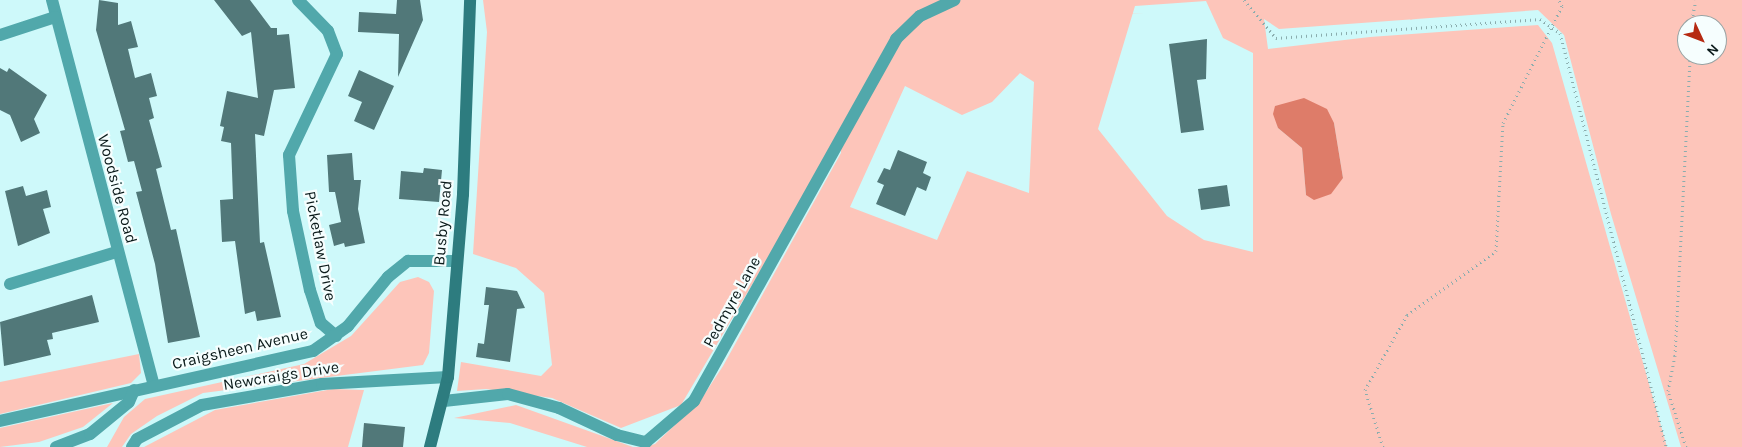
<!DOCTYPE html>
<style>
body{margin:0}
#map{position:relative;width:1742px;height:447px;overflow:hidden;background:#cef9fa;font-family:Karla,sans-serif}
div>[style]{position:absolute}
.green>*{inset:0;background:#fdc5ba}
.water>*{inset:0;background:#de7c69}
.building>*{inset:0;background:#517879}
.path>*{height:3px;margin-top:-1.5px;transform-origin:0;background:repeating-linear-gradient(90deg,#8badae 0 1px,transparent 0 5px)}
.street>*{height:12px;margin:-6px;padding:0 6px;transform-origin:6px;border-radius:6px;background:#51a8ab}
.secondary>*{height:12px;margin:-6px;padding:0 6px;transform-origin:6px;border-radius:6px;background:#2d7c7f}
span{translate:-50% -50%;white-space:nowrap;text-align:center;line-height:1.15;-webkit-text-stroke:4.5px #f6fefe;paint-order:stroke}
.street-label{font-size:16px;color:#0a1a1a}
.north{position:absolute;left:1677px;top:15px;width:50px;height:50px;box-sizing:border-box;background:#f6fefe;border:1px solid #98a3a3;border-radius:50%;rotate:133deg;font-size:14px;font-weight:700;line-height:20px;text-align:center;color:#0a1a1a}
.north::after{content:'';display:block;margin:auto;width:18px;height:22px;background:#b62a12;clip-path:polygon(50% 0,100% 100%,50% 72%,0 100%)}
</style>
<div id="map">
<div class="green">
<div style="clip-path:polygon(evenodd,483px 0,1742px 0,1742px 447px,1681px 447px,1611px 214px,1564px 35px,1538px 10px,1279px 29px,1264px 19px,1268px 49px,1370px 37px,1538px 25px,1552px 43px,1667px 447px,645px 447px,655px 444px,700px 401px,723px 366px,841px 153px,841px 134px,681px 405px,621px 428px,552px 398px,486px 389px,457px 391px,461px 362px,541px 376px,552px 365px,544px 293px,516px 268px,473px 254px,487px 32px,483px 0,1206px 1px,1223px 38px,1253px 53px,1253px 252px,1204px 240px,1167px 216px,1098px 129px,1135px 6px,1206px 1px,483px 0,1687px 25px,1717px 25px,1717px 55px,1687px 55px,1687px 25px,483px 0,1020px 73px,1034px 82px,1029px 193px,967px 171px,937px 240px,850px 207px,905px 86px,962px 115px,992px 102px,1020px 73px,483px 0,1287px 105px,1334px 123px,1343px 178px,1306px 195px,1302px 148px,1278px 128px,1275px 106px,1287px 105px)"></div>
<div style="clip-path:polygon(418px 277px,429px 282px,434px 291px,429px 353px,423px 365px,203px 393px,157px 416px,131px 434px,122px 447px,107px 447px,124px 417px,145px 399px,304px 364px,351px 336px,400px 282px)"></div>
<div style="clip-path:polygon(139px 354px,141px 373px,131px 383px,0 414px,0 382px)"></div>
<div style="clip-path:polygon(333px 389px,364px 390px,348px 447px,144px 447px,215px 410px)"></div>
<div style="clip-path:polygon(113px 403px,83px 427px,39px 442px,0 447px,0 428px)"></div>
<div style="clip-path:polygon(516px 405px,633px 447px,587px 447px,510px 423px,454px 418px)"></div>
</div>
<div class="water">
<div style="clip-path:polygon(1304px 98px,1327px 109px,1334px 123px,1343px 178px,1331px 194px,1314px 200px,1306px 195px,1302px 148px,1278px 128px,1273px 114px,1275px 106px)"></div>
</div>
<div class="building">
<div style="clip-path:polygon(99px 0,118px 3px,118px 25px,131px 21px,138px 47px,128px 49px,135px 78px,151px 73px,157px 96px,149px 98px,154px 118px,149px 120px,162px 167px,156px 169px,171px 230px,176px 229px,200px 337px,168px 343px,155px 264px,136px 192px,142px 191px,134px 161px,128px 162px,120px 131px,125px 130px,96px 30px)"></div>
<div style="clip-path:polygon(214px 0,250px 0,271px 28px,277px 28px,277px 35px,289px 34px,295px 88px,274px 90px,264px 136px,255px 134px,260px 243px,264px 242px,281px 317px,257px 321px,255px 311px,245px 314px,235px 241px,222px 242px,220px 200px,233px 199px,231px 143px,221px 141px,224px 127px,220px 126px,227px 91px,258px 98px,251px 32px,242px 36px)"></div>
<div style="clip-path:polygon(397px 0,420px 0,423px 20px,398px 77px,399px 34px,358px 32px,359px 12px,396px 14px)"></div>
<div style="clip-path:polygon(1207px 39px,1206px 79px,1197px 80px,1204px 130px,1181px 133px,1169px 44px)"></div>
<div style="clip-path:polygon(0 68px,7px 72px,9px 68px,47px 95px,34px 119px,40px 133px,21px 142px,10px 115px,0 110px)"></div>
<div style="clip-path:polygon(359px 70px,394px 86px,374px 130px,354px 121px,362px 102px,348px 96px)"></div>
<div style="clip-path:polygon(898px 150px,927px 162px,923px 173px,931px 177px,926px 191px,917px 187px,905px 216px,876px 204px,884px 185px,877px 182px,884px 168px,890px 170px)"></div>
<div style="clip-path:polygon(352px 153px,354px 180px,361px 180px,358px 209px,365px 243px,345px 247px,344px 243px,334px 246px,329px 225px,341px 222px,335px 192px,329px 192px,327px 155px)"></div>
<div style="clip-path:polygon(424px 168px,442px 170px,439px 202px,399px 199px,401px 171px,423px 173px)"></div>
<div style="clip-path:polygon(1227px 185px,1230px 206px,1201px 210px,1198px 189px)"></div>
<div style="clip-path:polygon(23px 186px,26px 196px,47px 190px,51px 207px,43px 209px,50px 233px,18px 246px,5px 191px)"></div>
<div style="clip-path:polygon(486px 287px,517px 291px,525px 308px,517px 309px,510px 362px,476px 357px,478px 343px,484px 344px,489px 305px,484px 305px)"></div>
<div style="clip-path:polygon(92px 295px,99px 322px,52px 333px,53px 339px,47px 340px,51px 355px,4px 366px,0 322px)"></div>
<div style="clip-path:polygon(364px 423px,405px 427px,403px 447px,362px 447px)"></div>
</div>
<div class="path">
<div style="left:1244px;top:0;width:50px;rotate:49.9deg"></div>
<div style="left:1276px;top:38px;width:265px;rotate:-4.1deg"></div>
<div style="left:1540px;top:19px;width:24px;rotate:35deg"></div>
<div style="left:1560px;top:33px;width:427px;rotate:75.6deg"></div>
<div style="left:1691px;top:25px;width:25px;rotate:-79deg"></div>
<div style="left:1383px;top:447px;width:60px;rotate:-107.5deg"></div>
<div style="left:1365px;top:390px;width:86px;rotate:-60.8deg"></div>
<div style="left:1407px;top:315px;width:110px;rotate:-35.7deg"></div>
<div style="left:1496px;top:251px;width:128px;rotate:-86.9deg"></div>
<div style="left:1503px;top:123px;width:131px;rotate:-63.2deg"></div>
<div style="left:1562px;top:6px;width:7px;rotate:-117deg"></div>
<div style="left:1686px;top:447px;width:59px;rotate:-107.8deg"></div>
<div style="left:1668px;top:391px;width:36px;rotate:-79deg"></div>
<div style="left:1675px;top:356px;width:301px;rotate:-87.1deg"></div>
</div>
<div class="street">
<div style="left:52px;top:0;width:398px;rotate:75.2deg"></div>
<div style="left:298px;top:0;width:43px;rotate:45.9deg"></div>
<div style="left:328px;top:31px;width:25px;rotate:69deg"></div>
<div style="left:337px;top:54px;width:112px;rotate:115.4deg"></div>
<div style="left:289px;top:155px;width:56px;rotate:85.9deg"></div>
<div style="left:293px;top:211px;width:81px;rotate:77.9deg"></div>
<div style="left:310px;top:290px;width:35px;rotate:72deg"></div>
<div style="left:321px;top:323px;width:20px;rotate:41deg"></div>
<div style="left:0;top:35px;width:58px;rotate:-18.1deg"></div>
<div style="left:10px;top:284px;width:112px;rotate:-16.7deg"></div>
<div style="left:444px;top:401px;width:64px;rotate:-6.2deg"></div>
<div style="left:508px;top:394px;width:53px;rotate:15.4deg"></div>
<div style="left:559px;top:408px;width:64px;rotate:25deg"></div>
<div style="left:617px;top:435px;width:30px;rotate:14deg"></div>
<div style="left:646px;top:442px;width:63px;rotate:-40.5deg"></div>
<div style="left:694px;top:401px;width:415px;rotate:-60.8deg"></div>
<div style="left:896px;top:39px;width:33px;rotate:-44deg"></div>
<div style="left:920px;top:16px;width:38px;rotate:-25deg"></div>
<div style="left:0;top:421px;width:321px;rotate:-12.6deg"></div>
<div style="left:313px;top:351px;width:43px;rotate:-35.5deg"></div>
<div style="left:348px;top:326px;width:63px;rotate:-50.8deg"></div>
<div style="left:388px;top:277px;width:26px;rotate:-39deg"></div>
<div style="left:408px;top:261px;width:48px"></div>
<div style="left:56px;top:447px;width:36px;rotate:-21deg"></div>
<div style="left:90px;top:434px;width:50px;rotate:-39.4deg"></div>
<div style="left:129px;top:402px;width:13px;rotate:-67deg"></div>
<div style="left:132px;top:447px;width:9px;rotate:-58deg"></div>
<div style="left:137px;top:439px;width:73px;rotate:-27.6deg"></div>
<div style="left:202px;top:405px;width:122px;rotate:-9.9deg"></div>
<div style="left:322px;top:384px;width:126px;rotate:-3.2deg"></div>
</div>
<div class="secondary">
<div style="left:430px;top:447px;width:72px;rotate:-75.6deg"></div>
<div style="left:448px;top:377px;width:184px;rotate:-85.3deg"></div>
<div style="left:463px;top:194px;width:194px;rotate:-87.9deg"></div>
</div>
<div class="street-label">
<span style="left:117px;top:189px;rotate:75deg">Woodside Road</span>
<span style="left:443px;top:223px;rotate:-85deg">Busby Road</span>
<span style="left:320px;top:246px;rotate:79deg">Picketlaw Drive</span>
<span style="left:732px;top:302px;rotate:-61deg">Pedmyre Lane</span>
<span style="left:240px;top:349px;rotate:-13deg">Craigsheen Avenue</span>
<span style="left:281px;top:376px;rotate:-9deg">Newcraigs Drive</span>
</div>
<div class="north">N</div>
</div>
